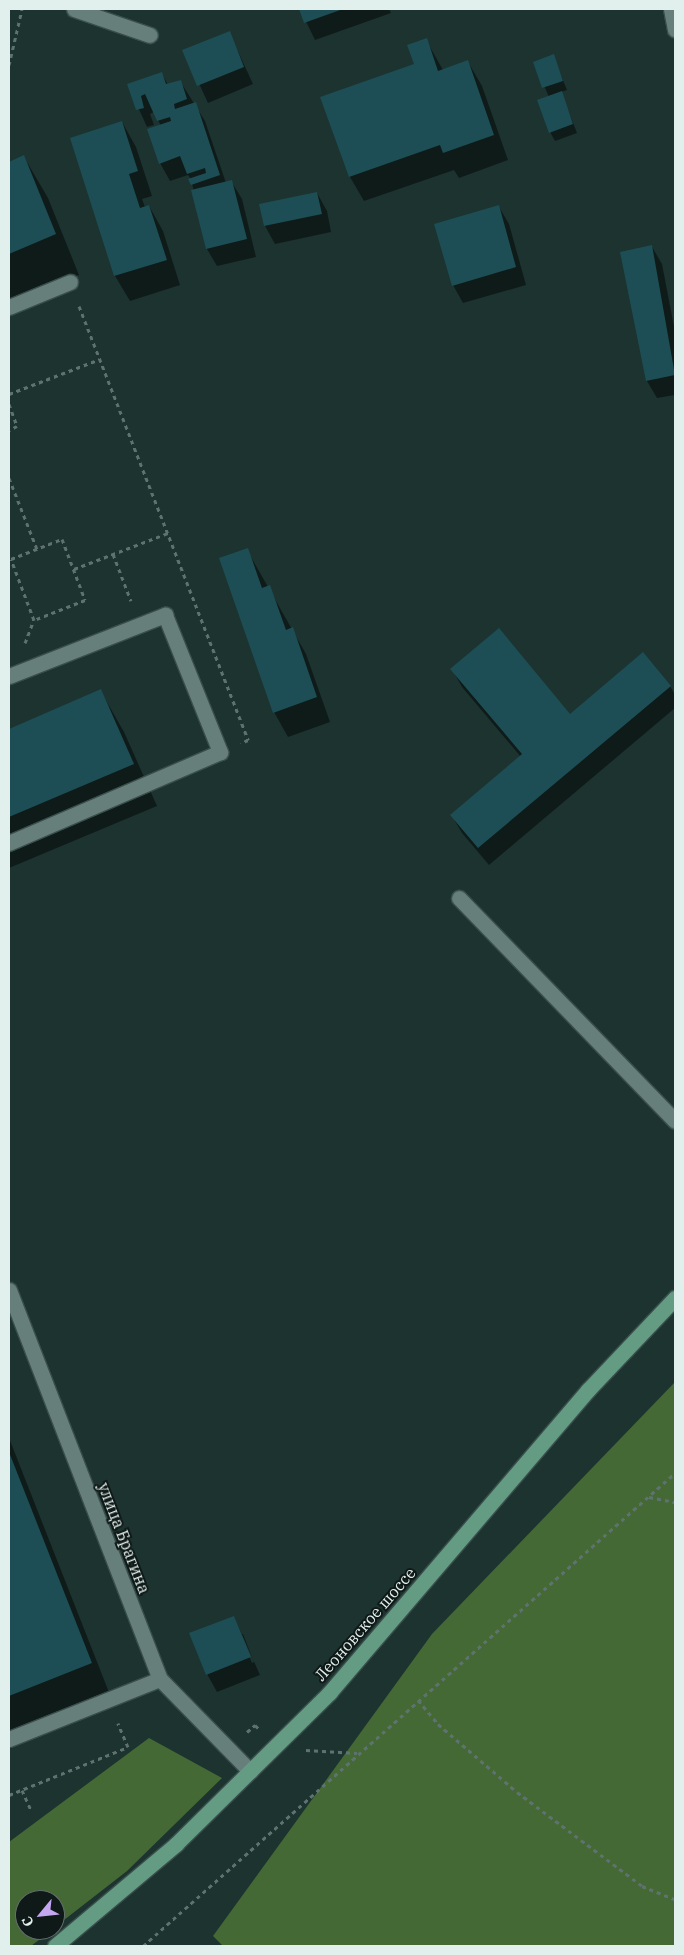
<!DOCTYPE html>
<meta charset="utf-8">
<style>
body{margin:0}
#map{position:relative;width:684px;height:1955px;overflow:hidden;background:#1c3330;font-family:"IBM Plex Serif",serif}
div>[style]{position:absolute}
.forest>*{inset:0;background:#456935}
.shadow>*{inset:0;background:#0007}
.building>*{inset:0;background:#1d4e55}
.path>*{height:3px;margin-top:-1.5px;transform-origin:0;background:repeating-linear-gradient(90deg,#5e726f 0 4px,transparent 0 8px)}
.roads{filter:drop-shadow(1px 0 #394e4b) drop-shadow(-1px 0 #394e4b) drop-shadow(0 1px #394e4b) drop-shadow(0 -1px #394e4b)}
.minor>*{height:15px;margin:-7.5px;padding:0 7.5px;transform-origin:7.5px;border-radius:7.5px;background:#667f7b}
.major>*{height:15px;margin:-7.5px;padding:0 7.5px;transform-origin:7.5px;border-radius:7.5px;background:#649c83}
span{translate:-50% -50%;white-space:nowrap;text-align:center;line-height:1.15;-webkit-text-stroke:4px #0f1917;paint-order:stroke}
.street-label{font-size:16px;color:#e2f0ed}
.frame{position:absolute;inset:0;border:10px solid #e2f0ed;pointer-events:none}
.north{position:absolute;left:15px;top:1890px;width:50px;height:50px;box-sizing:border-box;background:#0f1917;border:1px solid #636f6d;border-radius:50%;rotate:242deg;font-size:14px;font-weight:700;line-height:20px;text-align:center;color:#e2f0ed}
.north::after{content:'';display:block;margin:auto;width:18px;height:22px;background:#c5a6f0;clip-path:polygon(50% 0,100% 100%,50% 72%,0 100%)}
</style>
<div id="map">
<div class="forest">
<div style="clip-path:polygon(675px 1382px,675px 1946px,223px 1946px,213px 1936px,432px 1634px)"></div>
<div style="clip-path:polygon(149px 1738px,222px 1778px,127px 1871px,55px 1927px,55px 1900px,25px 1900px,25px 1930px,52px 1930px,31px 1946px,9px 1946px,9px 1842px)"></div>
</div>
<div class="shadow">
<div style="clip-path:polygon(300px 9px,389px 9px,391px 13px,315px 40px)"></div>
<div style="clip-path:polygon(229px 32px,253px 84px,208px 103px,184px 51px)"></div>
<div style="clip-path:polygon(426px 40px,443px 70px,468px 62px,482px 86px,508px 160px,459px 178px,454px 170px,364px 201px,350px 177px,322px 98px,415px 65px)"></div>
<div style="clip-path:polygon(553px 56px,567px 90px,561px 92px,577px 133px,555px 141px,550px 132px,549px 97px,534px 62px)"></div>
<div style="clip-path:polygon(162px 74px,168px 85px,180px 81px,205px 121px,226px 183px,231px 181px,242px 199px,256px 257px,217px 266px,207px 249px,191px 179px,188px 175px,170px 181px,160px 163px,161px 126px,154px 112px,150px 114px,154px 125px,147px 127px,128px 85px)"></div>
<div style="clip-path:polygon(122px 122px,136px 147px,152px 196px,142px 199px,145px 207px,149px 206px,163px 231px,180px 285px,130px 301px,115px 276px,72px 138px)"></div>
<div style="clip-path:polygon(24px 157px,48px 198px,79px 275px,9px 305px,9px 163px)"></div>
<div style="clip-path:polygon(317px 193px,327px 211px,331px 232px,275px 244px,265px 226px,260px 205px)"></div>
<div style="clip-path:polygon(499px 207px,509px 224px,526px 285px,463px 303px,453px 285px)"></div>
<div style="clip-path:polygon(652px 247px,662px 264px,675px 332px,675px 395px,657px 398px,647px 381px)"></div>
<div style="clip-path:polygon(247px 550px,306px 654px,330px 722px,288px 737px,274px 712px)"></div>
<div style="clip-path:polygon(452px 669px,570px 715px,670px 686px,675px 695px,675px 708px,489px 865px,462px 833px,452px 816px,521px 757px,462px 687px)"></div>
<div style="clip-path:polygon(100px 690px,124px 732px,157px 806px,9px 868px,9px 730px)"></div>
<div style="clip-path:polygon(9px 1438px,114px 1705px,9px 1746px)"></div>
<div style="clip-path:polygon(evenodd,234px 1617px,260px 1675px,217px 1692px,207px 1674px,234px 1617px,240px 1634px,243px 1634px,254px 1662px,252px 1663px,240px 1634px)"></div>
</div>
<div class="building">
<div style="clip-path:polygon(299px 9px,343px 9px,304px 23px)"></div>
<div style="clip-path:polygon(230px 31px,244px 67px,197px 86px,182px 50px)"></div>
<div style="clip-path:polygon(427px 38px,438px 71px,468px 60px,494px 135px,443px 153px,440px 145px,349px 177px,320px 97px,414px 64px,407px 45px)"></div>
<div style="clip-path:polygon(554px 54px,563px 81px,542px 88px,533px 62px)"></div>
<div style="clip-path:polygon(162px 72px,166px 84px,181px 80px,187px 99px,174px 104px,175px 109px,196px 102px,220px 175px,191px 185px,188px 179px,206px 173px,205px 168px,187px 174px,180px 156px,159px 164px,147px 129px,171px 121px,170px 117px,157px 121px,145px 94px,141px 96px,144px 108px,136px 110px,127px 84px)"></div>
<div style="clip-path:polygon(562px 91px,573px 124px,549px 133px,537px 100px)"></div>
<div style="clip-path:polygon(122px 121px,138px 171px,129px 174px,140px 208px,149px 205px,167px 260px,114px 276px,70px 138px)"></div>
<div style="clip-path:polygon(24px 155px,56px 234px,9px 254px,9px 162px)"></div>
<div style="clip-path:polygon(232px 180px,247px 239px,206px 249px,191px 190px)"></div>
<div style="clip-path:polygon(317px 192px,322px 214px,264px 226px,259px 204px)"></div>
<div style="clip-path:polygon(499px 205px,516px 267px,452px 286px,434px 224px)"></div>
<div style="clip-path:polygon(652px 245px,675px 375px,646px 381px,620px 252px)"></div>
<div style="clip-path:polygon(248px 548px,262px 588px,270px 585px,286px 630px,293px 627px,317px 697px,273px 713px,219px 558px)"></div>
<div style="clip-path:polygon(499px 628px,570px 714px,643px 652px,671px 686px,478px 848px,450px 815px,522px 754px,450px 669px)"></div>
<div style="clip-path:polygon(101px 689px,134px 764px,9px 817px,9px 729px)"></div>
<div style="clip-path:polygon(9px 1452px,92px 1663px,9px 1696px)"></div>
<div style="clip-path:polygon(234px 1616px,251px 1657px,206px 1675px,189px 1633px)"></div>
</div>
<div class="path">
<div style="left:9px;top:65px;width:57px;rotate:-76.9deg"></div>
<div style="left:79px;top:306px;width:466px;rotate:68.7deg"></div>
<div style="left:248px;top:740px;width:8px;rotate:157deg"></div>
<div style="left:9px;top:394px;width:97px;rotate:-21deg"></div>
<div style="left:9px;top:404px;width:23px;rotate:70deg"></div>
<div style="left:17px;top:426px;width:9px;rotate:153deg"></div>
<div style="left:9px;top:478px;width:76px;rotate:68.5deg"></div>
<div style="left:113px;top:554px;width:50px;rotate:69deg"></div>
<div style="left:74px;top:569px;width:101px;rotate:-21deg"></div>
<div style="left:25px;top:643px;width:25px;rotate:-69deg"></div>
<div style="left:34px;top:620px;width:65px;rotate:-110.7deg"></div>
<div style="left:11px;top:559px;width:55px;rotate:-21.4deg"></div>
<div style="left:62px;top:539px;width:65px;rotate:69.3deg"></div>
<div style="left:85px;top:600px;width:55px;rotate:158.6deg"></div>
<div style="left:649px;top:1497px;width:26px;rotate:11deg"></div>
<div style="left:418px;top:1700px;width:31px;rotate:50deg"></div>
<div style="left:438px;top:1724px;width:104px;rotate:40.7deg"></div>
<div style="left:517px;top:1792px;width:156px;rotate:36.9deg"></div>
<div style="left:642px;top:1886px;width:35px;rotate:22deg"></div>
<div style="left:247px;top:1732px;width:11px;rotate:-41deg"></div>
<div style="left:255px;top:1725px;width:6px;rotate:45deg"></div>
<div style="left:306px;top:1750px;width:51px;rotate:3.4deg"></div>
<div style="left:22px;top:1790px;width:24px;rotate:66deg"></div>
<div style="left:9px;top:1795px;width:128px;rotate:-22deg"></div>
<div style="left:128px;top:1747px;width:26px;rotate:-113deg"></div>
<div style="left:143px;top:1946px;width:712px;rotate:-41.64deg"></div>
</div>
<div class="roads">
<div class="minor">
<div style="left:74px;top:9px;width:80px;rotate:18.9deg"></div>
<div style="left:671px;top:9px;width:21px;rotate:79deg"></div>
<div style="left:9px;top:307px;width:66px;rotate:-22.3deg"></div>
<div style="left:9px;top:676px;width:168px;rotate:-21.4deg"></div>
<div style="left:165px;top:615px;width:148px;rotate:68.1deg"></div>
<div style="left:220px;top:752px;width:230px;rotate:156.7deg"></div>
<div style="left:459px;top:898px;width:310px;rotate:45.9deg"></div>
<div style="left:9px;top:1290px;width:417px;rotate:68.8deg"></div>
<div style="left:160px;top:1679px;width:129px;rotate:45.6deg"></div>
<div style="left:9px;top:1739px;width:162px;rotate:-21.7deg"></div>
</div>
<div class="major">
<div style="left:55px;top:1946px;width:158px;rotate:-40.1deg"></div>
<div style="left:176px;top:1844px;width:216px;rotate:-44.6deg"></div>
<div style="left:330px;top:1692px;width:397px;rotate:-49.5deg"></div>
<div style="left:588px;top:1390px;width:127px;rotate:-46.6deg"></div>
</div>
</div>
<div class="street-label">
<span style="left:124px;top:1538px;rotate:69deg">улица Брагина</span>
<span style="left:365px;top:1624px;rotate:-49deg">Леоновское шоссе</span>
</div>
<div class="frame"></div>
<div class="north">С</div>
</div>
